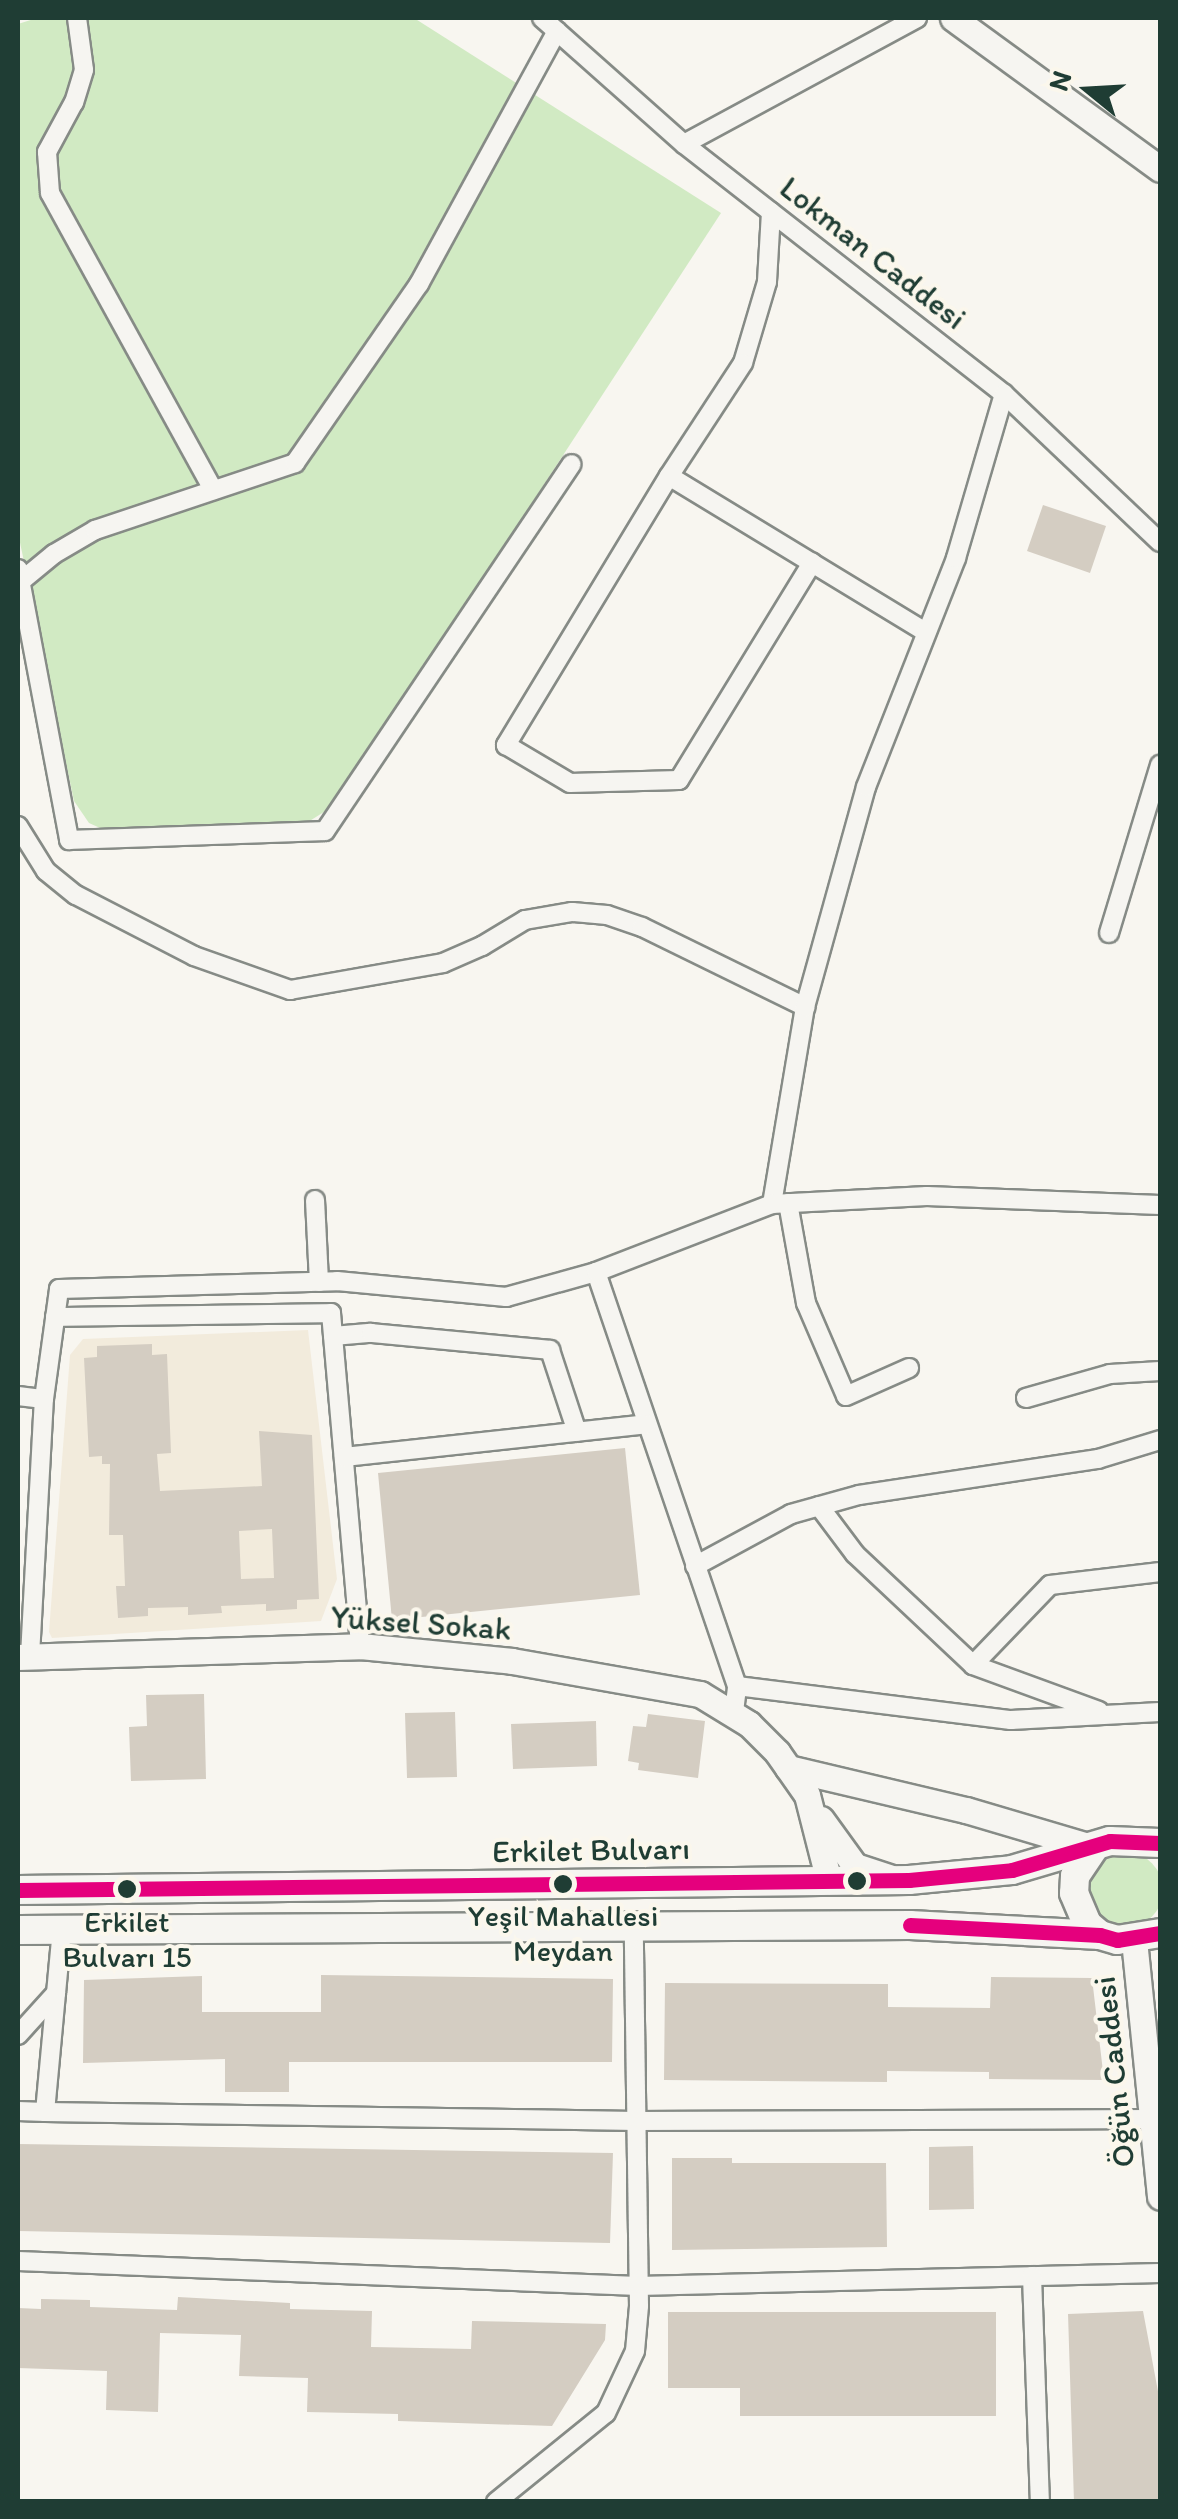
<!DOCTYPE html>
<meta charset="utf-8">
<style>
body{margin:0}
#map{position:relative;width:1178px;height:2519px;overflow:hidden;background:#f8f6f0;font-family:Itim,sans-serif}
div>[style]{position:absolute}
.built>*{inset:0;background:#f2ebdc}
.green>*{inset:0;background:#d1eac3}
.round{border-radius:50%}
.building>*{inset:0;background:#d4cdc2}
.roads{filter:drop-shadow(2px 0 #868b86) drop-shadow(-2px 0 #868b86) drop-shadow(0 2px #868b86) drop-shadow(0 -2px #868b86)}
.street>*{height:18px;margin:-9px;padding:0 9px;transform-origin:9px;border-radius:9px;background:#f6f5f1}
.secondary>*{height:25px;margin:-12.5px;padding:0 12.5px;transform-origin:12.5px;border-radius:12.5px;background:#f6f5f1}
.primary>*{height:28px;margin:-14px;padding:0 14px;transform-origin:14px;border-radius:14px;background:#f6f5f1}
.bus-1>*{height:15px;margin:-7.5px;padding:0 7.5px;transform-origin:7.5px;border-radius:7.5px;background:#e5007d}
.dots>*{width:28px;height:28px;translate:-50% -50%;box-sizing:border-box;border:5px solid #fbf7ec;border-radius:50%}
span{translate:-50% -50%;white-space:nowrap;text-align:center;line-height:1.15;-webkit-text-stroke:8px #fbf7ec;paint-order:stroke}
.bus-label{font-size:30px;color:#1f3d34}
.street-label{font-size:32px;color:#1f3d34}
.frame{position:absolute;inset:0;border:20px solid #1f3d34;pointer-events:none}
.north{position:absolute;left:1038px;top:40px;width:100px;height:100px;-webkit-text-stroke:8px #fbf7ec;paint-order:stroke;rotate:288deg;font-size:28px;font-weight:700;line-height:40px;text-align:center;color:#1f3d34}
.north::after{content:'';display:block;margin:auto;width:35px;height:45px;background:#1f3d34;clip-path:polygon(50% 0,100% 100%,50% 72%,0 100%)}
</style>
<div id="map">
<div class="built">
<div style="clip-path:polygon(308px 1330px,337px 1579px,321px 1621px,52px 1638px,49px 1632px,70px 1355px,83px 1339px)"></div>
</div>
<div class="green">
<div style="clip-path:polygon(37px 18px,414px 18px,721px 213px,335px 805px,308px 822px,109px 832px,89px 823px,74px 801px,18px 533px,18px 24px)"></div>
<div class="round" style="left:1087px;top:1852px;width:76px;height:76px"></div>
</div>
<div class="building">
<div style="clip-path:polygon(1043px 505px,1106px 526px,1090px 573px,1027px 551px)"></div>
<div style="clip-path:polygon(evenodd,152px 1344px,152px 1355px,167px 1354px,171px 1453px,157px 1454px,160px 1491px,262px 1486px,259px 1431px,312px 1435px,319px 1599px,297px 1600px,297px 1609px,266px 1611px,266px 1604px,221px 1606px,222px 1613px,188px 1615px,188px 1607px,148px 1608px,148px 1616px,118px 1618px,116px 1586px,125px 1586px,123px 1535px,109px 1535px,110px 1464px,102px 1464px,102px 1456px,89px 1457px,84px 1358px,97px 1357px,97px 1346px,152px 1344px,272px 1529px,274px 1578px,241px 1579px,239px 1531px,272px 1529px)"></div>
<div style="clip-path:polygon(625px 1448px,640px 1595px,392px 1620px,378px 1473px)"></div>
<div style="clip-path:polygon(204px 1694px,206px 1779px,131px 1781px,129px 1727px,147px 1726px,146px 1695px)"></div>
<div style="clip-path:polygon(455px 1712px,457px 1777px,407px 1778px,405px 1713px)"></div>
<div style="clip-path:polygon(648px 1714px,705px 1721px,698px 1778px,638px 1770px,639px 1763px,628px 1761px,633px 1726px,646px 1727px)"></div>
<div style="clip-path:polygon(596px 1721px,597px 1766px,513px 1769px,511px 1724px)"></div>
<div style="clip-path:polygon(321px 1975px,613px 1979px,612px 2062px,289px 2062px,289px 2092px,225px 2092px,225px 2059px,83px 2063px,84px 1980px,202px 1976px,202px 2012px,321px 2012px)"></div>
<div style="clip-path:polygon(991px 1977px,1092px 1978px,1104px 2080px,989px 2079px,989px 2072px,887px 2071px,887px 2082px,664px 2080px,665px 1983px,888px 1984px,888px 2007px,990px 2008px)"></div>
<div style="clip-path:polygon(18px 2144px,613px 2153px,610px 2243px,18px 2231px)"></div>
<div style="clip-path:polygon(973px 2146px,974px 2209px,929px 2210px,929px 2147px)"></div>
<div style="clip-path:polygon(672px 2158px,732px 2158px,732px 2163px,886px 2163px,887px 2247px,672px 2250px)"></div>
<div style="clip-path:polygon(178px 2297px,290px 2303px,290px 2309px,372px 2311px,371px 2347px,471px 2349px,472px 2321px,606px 2324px,605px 2340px,552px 2426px,398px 2421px,398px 2414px,307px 2412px,308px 2378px,239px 2376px,241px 2335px,160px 2333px,158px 2412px,106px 2410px,107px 2371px,18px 2368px,18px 2308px,41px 2309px,41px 2299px,90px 2300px,90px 2307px,177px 2310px)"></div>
<div style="clip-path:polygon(1143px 2311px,1160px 2402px,1160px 2500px,1074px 2502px,1068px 2314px)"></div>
<div style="clip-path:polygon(668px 2312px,996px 2312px,996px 2416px,740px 2416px,740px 2388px,668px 2388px)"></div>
</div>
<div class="roads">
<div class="street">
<div style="left:77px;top:18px;width:52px;rotate:82.3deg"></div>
<div style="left:84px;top:70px;width:34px;rotate:107deg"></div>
<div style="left:74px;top:102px;width:57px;rotate:118.4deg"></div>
<div style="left:47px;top:152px;width:41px;rotate:85.8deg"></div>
<div style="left:50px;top:193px;width:339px;rotate:61.2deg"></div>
<div style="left:542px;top:18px;width:190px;rotate:41.6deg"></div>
<div style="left:684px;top:144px;width:406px;rotate:38deg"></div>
<div style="left:1004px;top:394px;width:215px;rotate:43.5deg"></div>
<div style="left:684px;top:144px;width:265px;rotate:-28.4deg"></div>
<div style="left:771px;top:212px;width:70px;rotate:93.3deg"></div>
<div style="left:767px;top:282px;width:84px;rotate:106.5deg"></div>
<div style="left:743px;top:363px;width:135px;rotate:123.2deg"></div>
<div style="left:669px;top:476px;width:315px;rotate:121.2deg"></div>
<div style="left:506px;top:745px;width:74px;rotate:30.7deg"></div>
<div style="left:570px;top:783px;width:109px;rotate:-1.6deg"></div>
<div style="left:679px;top:780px;width:255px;rotate:-58.5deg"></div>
<div style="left:669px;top:476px;width:301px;rotate:31.3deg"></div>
<div style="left:18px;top:569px;width:276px;rotate:79.3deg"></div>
<div style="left:69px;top:840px;width:256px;rotate:-2deg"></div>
<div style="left:325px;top:831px;width:442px;rotate:-56.1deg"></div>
<div style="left:20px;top:582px;width:44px;rotate:-39.5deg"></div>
<div style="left:54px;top:554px;width:48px;rotate:-30.3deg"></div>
<div style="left:95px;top:530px;width:211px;rotate:-18.5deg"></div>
<div style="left:295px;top:463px;width:218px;rotate:-55.3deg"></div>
<div style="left:419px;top:284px;width:288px;rotate:-61.4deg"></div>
<div style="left:18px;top:826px;width:53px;rotate:58.1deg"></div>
<div style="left:46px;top:871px;width:38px;rotate:39deg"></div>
<div style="left:76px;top:895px;width:133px;rotate:27.3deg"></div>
<div style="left:194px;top:956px;width:102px;rotate:19.5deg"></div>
<div style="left:290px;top:990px;width:155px;rotate:-10deg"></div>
<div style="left:443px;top:963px;width:43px;rotate:-23.6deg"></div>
<div style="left:482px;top:946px;width:50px;rotate:-31.2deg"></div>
<div style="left:525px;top:920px;width:48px;rotate:-9.7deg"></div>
<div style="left:572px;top:912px;width:35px;rotate:5deg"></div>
<div style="left:607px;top:915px;width:37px;rotate:19deg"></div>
<div style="left:642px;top:927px;width:182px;rotate:26.1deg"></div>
<div style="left:1109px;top:933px;width:176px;rotate:-73.1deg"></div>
<div style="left:315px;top:1200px;width:82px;rotate:87.2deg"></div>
<div style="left:788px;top:1203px;width:102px;rotate:79.8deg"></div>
<div style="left:806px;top:1303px;width:101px;rotate:66.7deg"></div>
<div style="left:846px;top:1396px;width:69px;rotate:-24deg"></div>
<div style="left:772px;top:1204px;width:200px;rotate:-80.5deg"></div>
<div style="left:805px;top:1007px;width:228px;rotate:-74.5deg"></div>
<div style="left:866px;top:787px;width:246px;rotate:-68.5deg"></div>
<div style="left:956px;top:558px;width:171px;rotate:-73.7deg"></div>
<div style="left:596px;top:1272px;width:437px;rotate:71.2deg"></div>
<div style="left:55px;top:1317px;width:276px;rotate:-0.8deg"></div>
<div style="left:331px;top:1313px;width:334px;rotate:85deg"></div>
<div style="left:333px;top:1336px;width:38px;rotate:-5deg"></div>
<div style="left:371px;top:1333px;width:180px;rotate:5.4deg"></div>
<div style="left:550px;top:1350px;width:86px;rotate:71.8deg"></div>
<div style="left:18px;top:1396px;width:26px;rotate:7deg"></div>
<div style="left:1026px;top:1398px;width:87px;rotate:-15.9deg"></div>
<div style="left:1110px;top:1374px;width:50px;rotate:-3.4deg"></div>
<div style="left:344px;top:1457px;width:304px;rotate:-6.2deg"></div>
<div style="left:819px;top:1506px;width:60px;rotate:53.1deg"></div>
<div style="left:855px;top:1554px;width:162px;rotate:43.2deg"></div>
<div style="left:973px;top:1665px;width:134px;rotate:20.1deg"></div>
<div style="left:695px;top:1566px;width:109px;rotate:-28.4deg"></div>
<div style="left:791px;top:1514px;width:71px;rotate:-15.6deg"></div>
<div style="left:859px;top:1495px;width:242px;rotate:-8.6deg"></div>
<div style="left:1098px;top:1459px;width:65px;rotate:-17deg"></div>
<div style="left:30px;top:1656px;width:257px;rotate:-86.9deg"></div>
<div style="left:44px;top:1399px;width:111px;rotate:-82.2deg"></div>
<div style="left:59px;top:1289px;width:278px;rotate:-1.6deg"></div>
<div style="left:337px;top:1281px;width:170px;rotate:5.4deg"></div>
<div style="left:506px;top:1297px;width:93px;rotate:-15.5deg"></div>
<div style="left:596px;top:1272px;width:189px;rotate:-21.1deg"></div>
<div style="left:772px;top:1204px;width:155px;rotate:-3deg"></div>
<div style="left:927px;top:1196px;width:233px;rotate:2.2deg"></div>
<div style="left:973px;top:1665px;width:111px;rotate:-46.1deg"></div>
<div style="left:1050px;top:1585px;width:111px;rotate:-6.7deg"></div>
<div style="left:734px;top:1712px;width:26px;rotate:-83deg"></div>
<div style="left:737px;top:1686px;width:276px;rotate:7.1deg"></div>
<div style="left:1011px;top:1720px;width:149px;rotate:-3.1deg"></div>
<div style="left:18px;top:2035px;width:57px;rotate:-47.9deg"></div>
<div style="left:18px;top:2111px;width:27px;rotate:2deg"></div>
<div style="left:45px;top:2112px;width:184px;rotate:-84.7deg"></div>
<div style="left:45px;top:2112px;width:591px;rotate:0.87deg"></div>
<div style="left:636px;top:2121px;width:514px;rotate:-0.22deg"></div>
<div style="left:18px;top:2261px;width:621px;rotate:2.31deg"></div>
<div style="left:638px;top:2286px;width:522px;rotate:-1.43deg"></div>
<div style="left:1032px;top:2276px;width:226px;rotate:88deg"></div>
<div style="left:496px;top:2502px;width:141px;rotate:-39deg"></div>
<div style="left:606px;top:2413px;width:68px;rotate:-64.9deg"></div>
<div style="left:635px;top:2351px;width:45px;rotate:-84.9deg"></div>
<div style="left:639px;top:2306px;width:378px;rotate:-90.8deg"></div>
</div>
<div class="secondary">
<div style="left:953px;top:18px;width:256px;rotate:36.1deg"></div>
<div style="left:18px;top:1657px;width:342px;rotate:-1.8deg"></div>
<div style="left:360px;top:1646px;width:153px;rotate:5.6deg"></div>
<div style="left:512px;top:1661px;width:191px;rotate:10deg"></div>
<div style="left:700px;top:1694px;width:57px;rotate:31.5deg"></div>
<div style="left:749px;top:1724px;width:40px;rotate:45deg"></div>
<div style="left:777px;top:1752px;width:52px;rotate:55.1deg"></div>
<div style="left:807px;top:1795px;width:89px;rotate:75.7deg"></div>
<div style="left:788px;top:1768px;width:183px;rotate:13.3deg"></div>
<div style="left:966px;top:1810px;width:134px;rotate:16.5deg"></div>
<div style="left:821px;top:1819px;width:58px;rotate:54.1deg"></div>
<div style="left:855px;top:1866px;width:36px;rotate:18deg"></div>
<div style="left:1134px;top:1940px;width:258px;rotate:84.2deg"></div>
</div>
<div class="primary">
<div style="left:1094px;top:1848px;width:34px;rotate:124deg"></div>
<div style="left:1075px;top:1876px;width:17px;rotate:93deg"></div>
<div style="left:1074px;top:1893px;width:34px;rotate:67deg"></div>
<div style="left:1087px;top:1924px;width:17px;rotate:40deg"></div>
<div style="left:18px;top:1890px;width:891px;rotate:-0.64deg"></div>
<div style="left:909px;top:1880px;width:103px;rotate:-5.5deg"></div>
<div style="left:1012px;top:1870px;width:102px;rotate:-16.5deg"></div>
<div style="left:1110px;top:1841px;width:50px;rotate:2.3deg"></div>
<div style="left:18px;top:1930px;width:892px;rotate:-0.32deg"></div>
<div style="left:910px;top:1925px;width:190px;rotate:3deg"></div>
<div style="left:1100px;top:1935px;width:18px;rotate:16deg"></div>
<div style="left:1117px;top:1940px;width:44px;rotate:-9.2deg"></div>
</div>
</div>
<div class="bus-1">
<div style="left:18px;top:1890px;width:891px;rotate:-0.64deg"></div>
<div style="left:909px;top:1880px;width:103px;rotate:-5.5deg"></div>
<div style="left:1012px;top:1870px;width:102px;rotate:-16.5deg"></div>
<div style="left:1110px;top:1841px;width:50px;rotate:2.3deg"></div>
<div style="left:910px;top:1925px;width:190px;rotate:3deg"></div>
<div style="left:1100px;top:1935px;width:18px;rotate:16deg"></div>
<div style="left:1117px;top:1940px;width:44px;rotate:-9.2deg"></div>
</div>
<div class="dots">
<div style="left:857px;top:1881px;background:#1f3d34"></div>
<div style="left:563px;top:1884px;background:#1f3d34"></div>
<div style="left:127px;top:1889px;background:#1f3d34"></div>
</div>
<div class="bus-label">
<span style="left:563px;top:1933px">Yeşil Mahallesi<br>Meydan</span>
<span style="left:127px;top:1939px">Erkilet<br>Bulvarı 15</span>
</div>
<div class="street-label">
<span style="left:873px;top:253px;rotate:38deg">Lokman Caddesi</span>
<span style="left:421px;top:1623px;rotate:4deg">Yüksel Sokak</span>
<span style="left:591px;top:1850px;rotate:-1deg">Erkilet Bulvarı</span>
<span style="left:1114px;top:2072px;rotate:-96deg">Öğün Caddesi</span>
</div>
<div class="frame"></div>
<div class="north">N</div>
</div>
